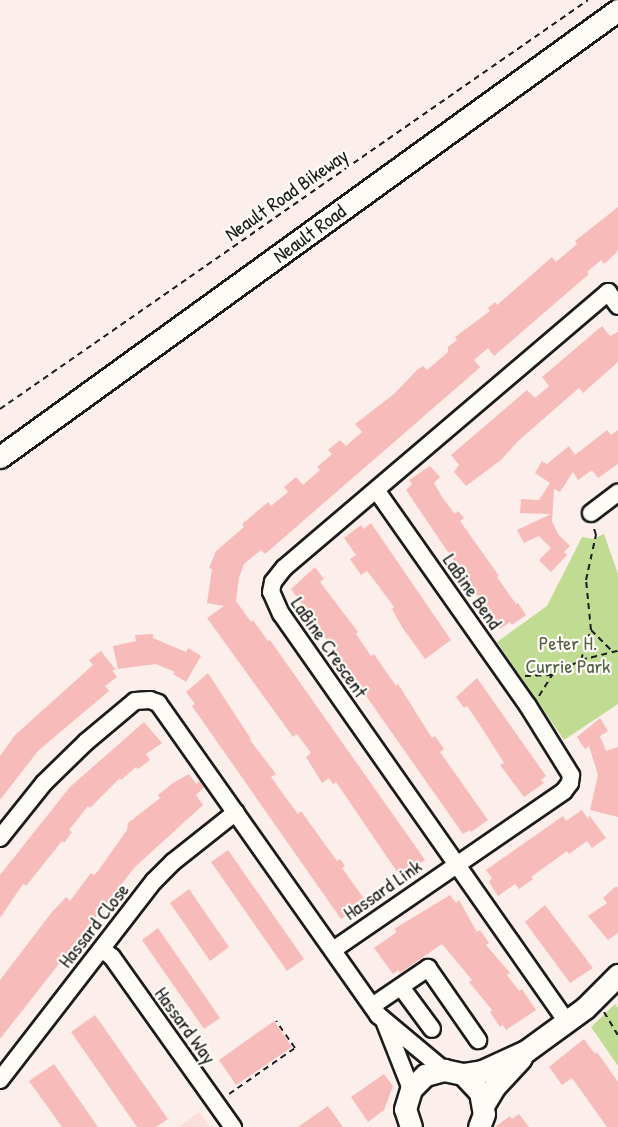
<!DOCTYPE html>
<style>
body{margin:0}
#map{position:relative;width:618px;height:1127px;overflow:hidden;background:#fcefeb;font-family:"Patrick Hand",sans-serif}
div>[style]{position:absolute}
.built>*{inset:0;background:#fadfdc}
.green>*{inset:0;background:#c0db92}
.building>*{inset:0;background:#f7bbb9}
.path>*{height:2px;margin-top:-1px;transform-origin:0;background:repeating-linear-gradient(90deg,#1c1c1c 0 6px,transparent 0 10.5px)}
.roads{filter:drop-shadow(2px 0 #1c1c1c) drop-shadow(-2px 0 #1c1c1c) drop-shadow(0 2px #1c1c1c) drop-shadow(0 -2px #1c1c1c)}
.minor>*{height:16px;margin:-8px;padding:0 8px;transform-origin:8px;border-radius:8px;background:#fdfcf7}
.major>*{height:21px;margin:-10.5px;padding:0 10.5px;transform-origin:10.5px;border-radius:10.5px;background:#fdfcf7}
span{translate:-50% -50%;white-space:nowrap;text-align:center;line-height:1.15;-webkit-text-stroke:4.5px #fdfcf7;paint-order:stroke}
.street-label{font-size:20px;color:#1c1c1c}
.park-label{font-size:20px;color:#555f45}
</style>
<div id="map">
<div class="built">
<div style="clip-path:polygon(199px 1112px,210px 1127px,178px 1127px)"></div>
</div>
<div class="green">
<div style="clip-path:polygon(604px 534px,618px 574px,618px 704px,564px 740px,497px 642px,547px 606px,582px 537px,593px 539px)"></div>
<div style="clip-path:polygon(615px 1004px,618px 1008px,618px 1066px,591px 1027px)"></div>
</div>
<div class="building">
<div style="clip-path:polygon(618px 207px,618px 250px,615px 254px,604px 264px,601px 260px,587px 272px,589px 274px,494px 356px,488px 348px,474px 360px,480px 367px,476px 371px,265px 554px,261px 550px,244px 564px,239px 578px,236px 601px,251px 622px,253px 620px,268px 641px,270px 640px,425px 860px,416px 866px,420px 871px,404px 882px,336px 782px,333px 784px,329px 778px,322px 783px,306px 757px,311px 753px,297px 734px,293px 737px,207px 618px,224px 606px,207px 603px,212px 569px,209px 568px,216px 551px,244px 527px,242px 524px,268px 502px,271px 506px,288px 492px,284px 487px,296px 477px,303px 485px,320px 470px,317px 467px,332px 454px,328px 450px,340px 440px,346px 446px,362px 432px,355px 424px,394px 394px,417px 370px,423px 366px,427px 370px,448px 352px,448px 347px,457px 340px,455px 337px,490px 311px,488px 308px,495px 302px,497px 305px,552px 257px,556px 262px,577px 244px,575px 241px)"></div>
<div style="clip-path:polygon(602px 326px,610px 336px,618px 332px,618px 362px,583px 393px,579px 388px,518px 441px,501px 460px,466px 486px,454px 472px,459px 465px,451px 455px,527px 390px,535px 398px,549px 386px,542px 377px)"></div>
<div style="clip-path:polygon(607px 430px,611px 435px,618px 430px,618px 464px,598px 478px,592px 470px,578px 480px,573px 472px,560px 492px,554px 489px,552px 521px,558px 534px,570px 546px,564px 552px,567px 555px,551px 572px,539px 560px,551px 548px,539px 536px,524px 543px,517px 530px,551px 514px,520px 513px,521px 499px,539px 500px,550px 483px,535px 473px,542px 461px,547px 464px,569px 446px,575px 455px)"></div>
<div style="clip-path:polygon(430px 466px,440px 477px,434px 483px,442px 497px,455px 514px,458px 511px,464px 518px,460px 521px,499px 576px,497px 577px,516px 604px,518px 603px,526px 615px,512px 625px,510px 622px,500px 629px,406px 490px,412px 484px,409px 480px)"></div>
<div style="clip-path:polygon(371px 523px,451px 640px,425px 659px,402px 627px,392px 609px,394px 607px,377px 584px,367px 571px,361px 575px,350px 559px,356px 555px,344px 538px,361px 525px,364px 529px)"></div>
<div style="clip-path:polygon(315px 567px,324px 579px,320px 582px,358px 632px,356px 634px,371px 656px,374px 654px,396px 686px,398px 684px,432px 738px,435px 736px,444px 749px,440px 752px,488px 820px,471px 832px,470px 830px,463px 834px,291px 589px)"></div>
<div style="clip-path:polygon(153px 634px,153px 638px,186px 652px,188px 648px,201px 656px,186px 682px,173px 674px,175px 672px,156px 664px,118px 669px,113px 646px,136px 641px,135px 635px)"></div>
<div style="clip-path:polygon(101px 651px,116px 670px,112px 670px,117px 677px,105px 686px,109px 691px,38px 751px,0 800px,0 756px,15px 735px,93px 665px,89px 660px)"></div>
<div style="clip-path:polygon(208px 673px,251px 739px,250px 740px,276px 774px,271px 777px,286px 798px,298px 814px,301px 811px,337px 861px,340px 859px,345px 866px,342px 868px,370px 907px,353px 919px,350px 913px,341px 919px,192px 706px,195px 704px,186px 692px)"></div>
<div style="clip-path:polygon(477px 678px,546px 776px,541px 780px,544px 783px,524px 797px,500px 765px,504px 763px,482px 728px,467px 706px,464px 708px,456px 697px)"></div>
<div style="clip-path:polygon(600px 718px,608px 731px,600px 736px,606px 751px,618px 747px,618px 817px,590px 810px,598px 775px,589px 746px,585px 749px,577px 737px)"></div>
<div style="clip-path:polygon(144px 722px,162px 743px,146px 754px,150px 760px,138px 769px,136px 767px,121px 780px,120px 778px,90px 808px,88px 806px,69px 830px,72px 832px,64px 843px,62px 841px,26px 886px,23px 884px,0 918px,0 875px,70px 787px)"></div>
<div style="clip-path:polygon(189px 774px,196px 784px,200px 781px,204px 787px,196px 795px,203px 805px,135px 867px,0 1039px,0 980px,52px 912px,66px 897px,70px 901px,91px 873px,94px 875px,98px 871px,127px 830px,128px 823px,160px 798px,158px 795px,173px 783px)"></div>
<div style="clip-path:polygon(582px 810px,588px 819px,589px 815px,606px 838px,592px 848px,587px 841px,569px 854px,567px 851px,531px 877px,533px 879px,519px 889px,515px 884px,498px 896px,489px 882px,492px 878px,486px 870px,563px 816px,566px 821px)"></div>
<div style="clip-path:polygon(228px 850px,304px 959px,287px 971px,211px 862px)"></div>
<div style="clip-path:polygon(615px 887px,618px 887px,618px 933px,608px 940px,588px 916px,607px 903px,603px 898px)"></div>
<div style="clip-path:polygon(189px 889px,229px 947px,210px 961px,170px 903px)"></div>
<div style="clip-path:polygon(450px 895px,456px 903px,459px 900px,477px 932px,480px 930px,489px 943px,486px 945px,510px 973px,507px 975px,519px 991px,522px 989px,536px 1010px,506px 1030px,503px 1025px,500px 1027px,490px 1012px,492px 1010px,469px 982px,472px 980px,442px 944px,400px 973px,398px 970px,393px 974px,374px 948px,397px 932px,394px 929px)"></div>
<div style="clip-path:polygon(545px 905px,593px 968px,570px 983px,525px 922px)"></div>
<div style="clip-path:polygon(158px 928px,220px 1018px,204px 1029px,142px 940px)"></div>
<div style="clip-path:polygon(95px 1015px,168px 1119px,156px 1127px,137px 1127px,71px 1032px)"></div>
<div style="clip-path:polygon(274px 1021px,292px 1047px,236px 1085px,219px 1060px)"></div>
<div style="clip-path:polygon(584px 1039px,595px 1054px,597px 1052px,618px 1082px,618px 1127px,607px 1127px,572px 1078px,562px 1085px,549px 1067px)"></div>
<div style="clip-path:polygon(54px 1064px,82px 1104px,98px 1127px,62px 1127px,29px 1081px)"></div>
<div style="clip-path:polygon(384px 1074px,393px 1086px,384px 1110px,368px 1122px,351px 1097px)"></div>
<div style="clip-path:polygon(328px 1106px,343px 1127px,298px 1127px)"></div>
<div style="clip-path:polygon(519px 1114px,529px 1127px,495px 1127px,510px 1116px,512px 1119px)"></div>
</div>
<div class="path">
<div style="left:0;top:409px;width:716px;rotate:-34.82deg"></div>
<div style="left:591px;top:630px;width:30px;rotate:45deg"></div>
<div style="left:581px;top:660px;width:32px;rotate:-72deg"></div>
<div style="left:591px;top:630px;width:50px;rotate:-95.7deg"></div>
<div style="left:586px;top:580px;width:46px;rotate:-77.5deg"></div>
<div style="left:596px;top:535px;width:10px;rotate:-107deg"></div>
<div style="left:525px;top:676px;width:27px;rotate:-2deg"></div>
<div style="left:539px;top:696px;width:25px;rotate:-58deg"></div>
<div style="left:552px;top:675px;width:33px;rotate:-27deg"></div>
<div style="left:581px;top:660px;width:38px;rotate:-14deg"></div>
<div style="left:604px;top:1012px;width:27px;rotate:59deg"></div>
<div style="left:229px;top:1094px;width:80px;rotate:-34.9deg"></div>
<div style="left:295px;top:1048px;width:33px;rotate:-125deg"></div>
</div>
<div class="roads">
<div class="minor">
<div style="left:591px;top:513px;width:34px;rotate:-37deg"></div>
<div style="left:0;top:838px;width:70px;rotate:-51.3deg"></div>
<div style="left:44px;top:783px;width:59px;rotate:-44.3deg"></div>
<div style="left:86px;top:742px;width:64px;rotate:-39.9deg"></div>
<div style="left:135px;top:701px;width:15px;rotate:-4deg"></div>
<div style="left:150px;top:700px;width:9px;rotate:21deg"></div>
<div style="left:158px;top:703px;width:382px;rotate:54.8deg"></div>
<div style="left:378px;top:1015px;width:86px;rotate:39.8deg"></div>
<div style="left:102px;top:949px;width:13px;rotate:39deg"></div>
<div style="left:112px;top:957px;width:209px;rotate:54.6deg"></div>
<div style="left:333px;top:950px;width:280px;rotate:-34.5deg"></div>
<div style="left:564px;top:791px;width:10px;rotate:-53deg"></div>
<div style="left:570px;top:783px;width:8px;rotate:-83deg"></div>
<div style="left:571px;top:775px;width:81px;rotate:-121.9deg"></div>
<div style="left:528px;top:706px;width:264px;rotate:-125.1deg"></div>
<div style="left:401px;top:987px;width:52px;rotate:53.6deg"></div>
<div style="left:372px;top:1006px;width:68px;rotate:-34.2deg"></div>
<div style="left:428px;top:968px;width:88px;rotate:55.2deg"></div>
<div style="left:567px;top:1022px;width:498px;rotate:-125deg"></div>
<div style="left:281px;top:614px;width:24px;rotate:-114deg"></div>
<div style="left:271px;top:592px;width:10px;rotate:-79deg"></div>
<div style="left:273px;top:582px;width:18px;rotate:-52deg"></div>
<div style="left:284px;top:568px;width:426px;rotate:-40.4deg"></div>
<div style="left:608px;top:292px;width:17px;rotate:54deg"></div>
<div style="left:385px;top:1023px;width:71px;rotate:68.5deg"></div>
<div style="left:0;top:1080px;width:252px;rotate:-52.3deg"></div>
<div style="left:154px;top:881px;width:27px;rotate:-45deg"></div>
<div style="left:173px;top:862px;width:80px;rotate:-38.4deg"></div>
</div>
<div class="major">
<div style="left:0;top:457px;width:763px;rotate:-35.88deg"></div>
<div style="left:463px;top:1074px;width:19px;rotate:-9deg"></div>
<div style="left:482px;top:1071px;width:48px;rotate:-24.4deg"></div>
<div style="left:526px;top:1051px;width:73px;rotate:-36.1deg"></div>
<div style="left:585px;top:1008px;width:47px;rotate:-45deg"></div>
<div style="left:484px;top:1104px;width:21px;rotate:-59deg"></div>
<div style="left:495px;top:1086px;width:38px;rotate:-47deg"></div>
<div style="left:411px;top:1127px;width:19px;rotate:-108deg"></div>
<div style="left:405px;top:1109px;width:21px;rotate:-73deg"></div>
<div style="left:411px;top:1089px;width:20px;rotate:-45deg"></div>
<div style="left:425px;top:1075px;width:20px;rotate:-15deg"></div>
<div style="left:444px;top:1070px;width:19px;rotate:12deg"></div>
<div style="left:463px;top:1074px;width:25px;rotate:47deg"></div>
<div style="left:480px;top:1092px;width:22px;rotate:80deg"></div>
<div style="left:484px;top:1114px;width:14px;rotate:111deg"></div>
</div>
</div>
<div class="street-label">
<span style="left:286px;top:194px;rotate:-35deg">Neault Road Bikeway</span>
<span style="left:309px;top:233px;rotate:-36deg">Neault Road</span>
<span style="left:473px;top:591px;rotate:55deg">LaBine Bend</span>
<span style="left:330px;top:647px;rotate:55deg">LaBine Crescent</span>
<span style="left:382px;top:889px;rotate:-35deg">Hassard Link</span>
<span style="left:93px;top:925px;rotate:-52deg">Hassard Close</span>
<span style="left:186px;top:1025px;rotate:54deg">Hassard Way</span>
</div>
<div class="park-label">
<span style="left:568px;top:654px">Peter H.<br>Currie Park</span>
</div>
</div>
